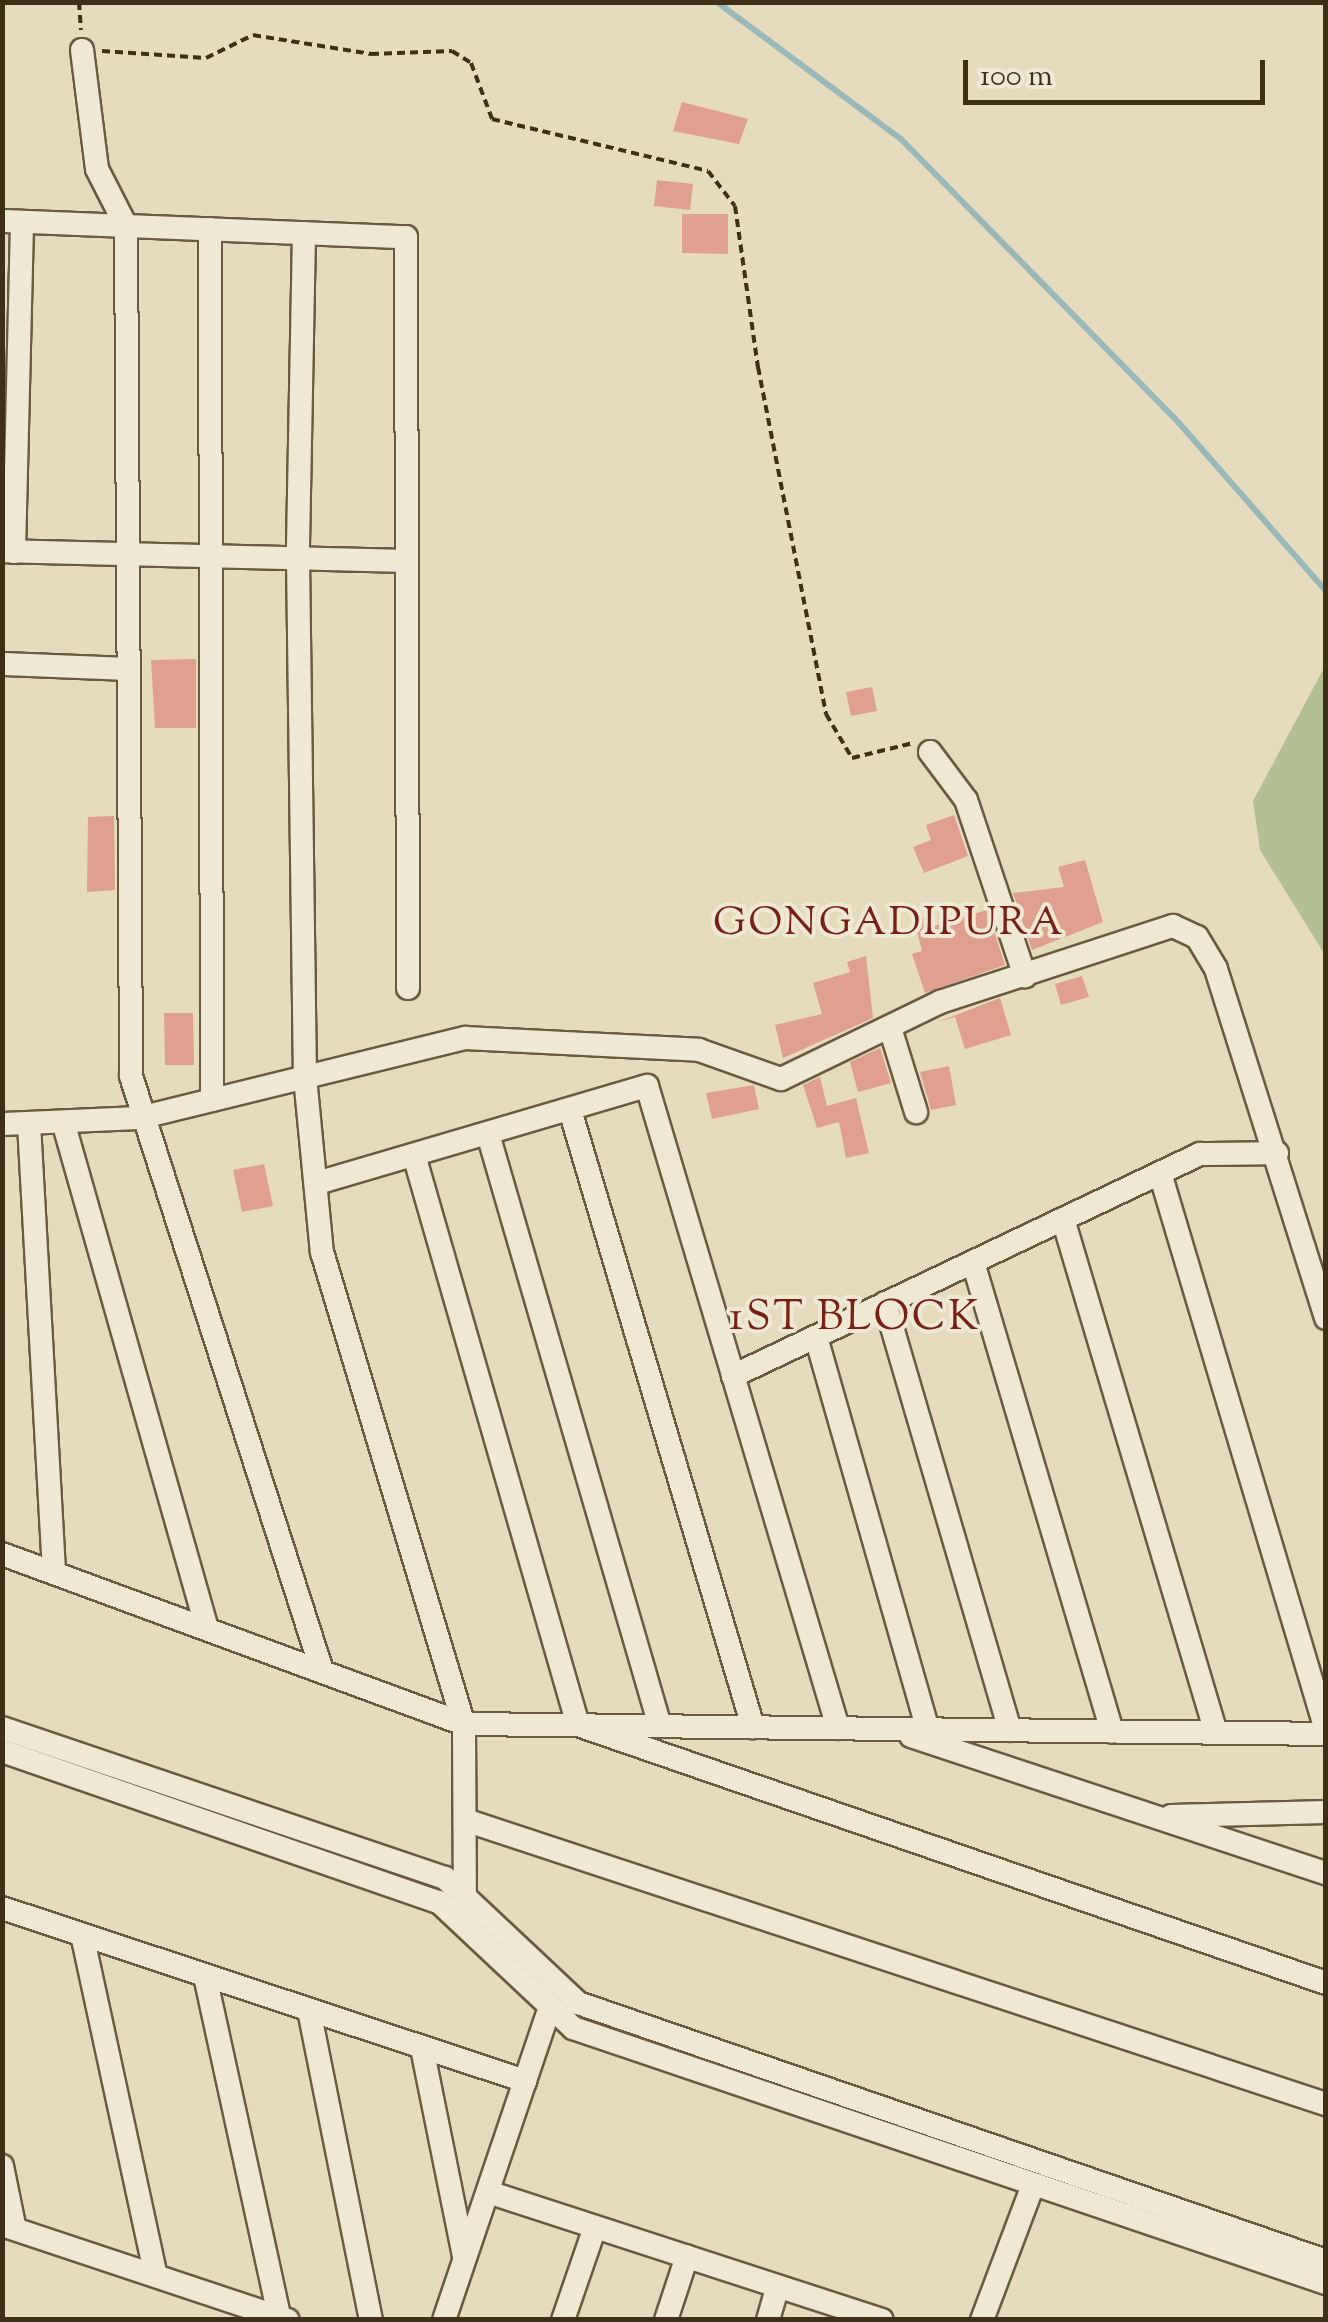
<!DOCTYPE html>
<style>
body{margin:0}
#map{position:relative;width:1328px;height:2322px;overflow:hidden;background:#e6dbbc;font-family:"Sorts Mill Goudy",serif}
div>[style]{position:absolute}
.green>*{inset:0;background:#b3c192}
.stream>*{height:6px;margin:-3px;padding:0 3px;transform-origin:3px;border-radius:3px;background:#99b9b9}
.building>*{inset:0;background:#dfa08d}
.path>*{height:4px;margin-top:-2px;transform-origin:0;background:repeating-linear-gradient(90deg,#3f2f17 0 8px,transparent 0 13px)}
.roads{filter:drop-shadow(2px 0 #695a40) drop-shadow(-2px 0 #695a40) drop-shadow(0 2px #695a40) drop-shadow(0 -2px #695a40)}
.minor>*{height:22px;margin:-11px;padding:0 11px;transform-origin:11px;border-radius:11px;background:#efe8d3}
span{translate:-50% -50%;white-space:nowrap;text-align:center;line-height:1.15;-webkit-text-stroke:8px #efe8d3;paint-order:stroke}
.neighbourhood-label{font-size:40px;color:#7a1f14;letter-spacing:2.5px}
.quarter-label{font-size:42px;color:#7a1f14;letter-spacing:2.5px}
.frame{position:absolute;inset:0;border:5px solid #3f2f17;pointer-events:none}
.scale{position:absolute;left:963px;top:60px;width:302px;height:45px;box-sizing:border-box;border:5px solid #3f2f17;border-top:0;padding-left:12px;font-size:30px;line-height:35px;white-space:nowrap;color:#3f2f17;-webkit-text-stroke:8px #efe8d3;paint-order:stroke}
</style>
<div id="map">
<div class="green">
<div style="clip-path:polygon(1325px 666px,1325px 955px,1260px 850px,1253px 801px)"></div>
</div>
<div class="stream">
<div style="left:717px;top:2px;width:229px;rotate:36.7deg"></div>
<div style="left:901px;top:139px;width:397px;rotate:45.6deg"></div>
<div style="left:1179px;top:423px;width:223px;rotate:48.8deg"></div>
</div>
<div class="building">
<div style="clip-path:polygon(682px 102px,748px 119px,739px 144px,673px 131px)"></div>
<div style="clip-path:polygon(657px 180px,693px 184px,690px 210px,654px 206px)"></div>
<div style="clip-path:polygon(682px 214px,728px 214px,728px 254px,682px 253px)"></div>
<div style="clip-path:polygon(196px 659px,196px 728px,155px 728px,151px 660px)"></div>
<div style="clip-path:polygon(872px 687px,877px 711px,851px 716px,846px 692px)"></div>
<div style="clip-path:polygon(954px 815px,968px 856px,924px 873px,913px 847px,931px 840px,926px 825px)"></div>
<div style="clip-path:polygon(114px 816px,115px 890px,87px 892px,88px 817px)"></div>
<div style="clip-path:polygon(1085px 860px,1103px 922px,1032px 950px,1013px 893px,1064px 887px,1058px 867px)"></div>
<div style="clip-path:polygon(987px 910px,1005px 965px,925px 993px,912px 954px,922px 951px,914px 920px,931px 916px,934px 926px)"></div>
<div style="clip-path:polygon(866px 956px,873px 1018px,783px 1058px,775px 1025px,822px 1014px,813px 983px,850px 972px,847px 962px)"></div>
<div style="clip-path:polygon(1082px 976px,1089px 997px,1061px 1005px,1055px 984px)"></div>
<div style="clip-path:polygon(1000px 998px,1011px 1035px,965px 1049px,955px 1017px,938px 1022px)"></div>
<div style="clip-path:polygon(164px 1013px,193px 1013px,194px 1065px,165px 1065px)"></div>
<div style="clip-path:polygon(880px 1048px,891px 1083px,858px 1092px,850px 1062px)"></div>
<div style="clip-path:polygon(949px 1066px,956px 1105px,931px 1110px,920px 1072px)"></div>
<div style="clip-path:polygon(820px 1077px,827px 1106px,856px 1098px,869px 1153px,846px 1158px,839px 1122px,817px 1128px,803px 1085px)"></div>
<div style="clip-path:polygon(754px 1085px,759px 1109px,712px 1119px,706px 1093px)"></div>
<div style="clip-path:polygon(264px 1164px,273px 1206px,242px 1212px,233px 1170px)"></div>
</div>
<div class="path">
<div style="left:79px;top:2px;width:28px;rotate:86deg"></div>
<div style="left:102px;top:51px;width:104px;rotate:3.9deg"></div>
<div style="left:206px;top:58px;width:52px;rotate:-26.1deg"></div>
<div style="left:253px;top:35px;width:120px;rotate:9.1deg"></div>
<div style="left:371px;top:54px;width:81px;rotate:-2.1deg"></div>
<div style="left:452px;top:51px;width:22px;rotate:32deg"></div>
<div style="left:471px;top:63px;width:60px;rotate:69.4deg"></div>
<div style="left:492px;top:119px;width:222px;rotate:13.5deg"></div>
<div style="left:708px;top:171px;width:44px;rotate:52.4deg"></div>
<div style="left:735px;top:206px;width:163px;rotate:81.9deg"></div>
<div style="left:758px;top:367px;width:354px;rotate:78.9deg"></div>
<div style="left:826px;top:714px;width:51px;rotate:59.4deg"></div>
<div style="left:852px;top:758px;width:63px;rotate:-13.8deg"></div>
</div>
<div class="roads">
<div class="minor">
<div style="left:82px;top:50px;width:120px;rotate:82.8deg"></div>
<div style="left:97px;top:169px;width:64px;rotate:63deg"></div>
<div style="left:126px;top:226px;width:850px;rotate:89.66deg"></div>
<div style="left:131px;top:1076px;width:625px;rotate:72.2deg"></div>
<div style="left:2px;top:221px;width:404px;rotate:2.3deg"></div>
<div style="left:406px;top:237px;width:751px;rotate:89.85deg"></div>
<div style="left:210px;top:229px;width:871px;rotate:89.87deg"></div>
<div style="left:304px;top:233px;width:326px;rotate:91.1deg"></div>
<div style="left:298px;top:559px;width:518px;rotate:89.23deg"></div>
<div style="left:305px;top:1077px;width:176px;rotate:84.5deg"></div>
<div style="left:322px;top:1252px;width:493px;rotate:73.3deg"></div>
<div style="left:464px;top:1724px;width:197px;rotate:89.7deg"></div>
<div style="left:2px;top:551px;width:405px;rotate:1.4deg"></div>
<div style="left:14px;top:552px;width:330px;rotate:-88.6deg"></div>
<div style="left:2px;top:664px;width:122px;rotate:2.3deg"></div>
<div style="left:930px;top:752px;width:60px;rotate:53.1deg"></div>
<div style="left:966px;top:800px;width:186px;rotate:71.5deg"></div>
<div style="left:891px;top:1031px;width:85px;rotate:72.8deg"></div>
<div style="left:570px;top:1110px;width:644px;rotate:73.48deg"></div>
<div style="left:2px;top:1124px;width:137px;rotate:-2.5deg"></div>
<div style="left:139px;top:1118px;width:336px;rotate:-13.8deg"></div>
<div style="left:465px;top:1038px;width:234px;rotate:2.9deg"></div>
<div style="left:699px;top:1050px;width:87px;rotate:19.5deg"></div>
<div style="left:781px;top:1079px;width:177px;rotate:-25.8deg"></div>
<div style="left:940px;top:1002px;width:245px;rotate:-18.1deg"></div>
<div style="left:1173px;top:926px;width:26px;rotate:25deg"></div>
<div style="left:1197px;top:937px;width:37px;rotate:59deg"></div>
<div style="left:1216px;top:969px;width:366px;rotate:72.5deg"></div>
<div style="left:29px;top:1124px;width:445px;rotate:86.8deg"></div>
<div style="left:64px;top:1125px;width:520px;rotate:74.15deg"></div>
<div style="left:488px;top:1134px;width:616px;rotate:73.8deg"></div>
<div style="left:414px;top:1155px;width:593px;rotate:73.95deg"></div>
<div style="left:578px;top:1725px;width:791px;rotate:19.03deg"></div>
<div style="left:1160px;top:1173px;width:581px;rotate:73.4deg"></div>
<div style="left:317px;top:1183px;width:344px;rotate:-16.4deg"></div>
<div style="left:647px;top:1086px;width:670px;rotate:73.43deg"></div>
<div style="left:1063px;top:1219px;width:536px;rotate:73.42deg"></div>
<div style="left:973px;top:1262px;width:490px;rotate:73.5deg"></div>
<div style="left:885px;top:1303px;width:445px;rotate:73.7deg"></div>
<div style="left:816px;top:1337px;width:408px;rotate:74.1deg"></div>
<div style="left:733px;top:1376px;width:517px;rotate:-25.43deg"></div>
<div style="left:1200px;top:1154px;width:77px;rotate:-0.7deg"></div>
<div style="left:2px;top:1554px;width:492px;rotate:20.2deg"></div>
<div style="left:464px;top:1724px;width:862px;rotate:0.66deg"></div>
<div style="left:2px;top:1728px;width:468px;rotate:18.7deg"></div>
<div style="left:445px;top:1878px;width:183px;rotate:43.2deg"></div>
<div style="left:578px;top:2003px;width:791px;rotate:19.03deg"></div>
<div style="left:911px;top:1736px;width:437px;rotate:18.3deg"></div>
<div style="left:2px;top:1751px;width:462px;rotate:19.1deg"></div>
<div style="left:439px;top:1902px;width:184px;rotate:43.2deg"></div>
<div style="left:573px;top:2028px;width:795px;rotate:18.71deg"></div>
<div style="left:1171px;top:1816px;width:155px;rotate:-1.5deg"></div>
<div style="left:465px;top:1820px;width:907px;rotate:18.26deg"></div>
<div style="left:2px;top:1908px;width:551px;rotate:18.3deg"></div>
<div style="left:83px;top:1939px;width:342px;rotate:77.8deg"></div>
<div style="left:205px;top:1976px;width:348px;rotate:77.7deg"></div>
<div style="left:309px;top:2010px;width:316px;rotate:78.7deg"></div>
<div style="left:422px;top:2048px;width:212px;rotate:78.6deg"></div>
<div style="left:2px;top:2166px;width:60px;rotate:78.5deg"></div>
<div style="left:488px;top:2192px;width:414px;rotate:18deg"></div>
<div style="left:2px;top:2225px;width:301px;rotate:18.4deg"></div>
<div style="left:444px;top:2320px;width:325px;rotate:-71.3deg"></div>
<div style="left:563px;top:2320px;width:98px;rotate:-71deg"></div>
<div style="left:666px;top:2320px;width:67px;rotate:-71.8deg"></div>
<div style="left:768px;top:2320px;width:35px;rotate:-74deg"></div>
<div style="left:982px;top:2320px;width:144px;rotate:-69.3deg"></div>
</div>
</div>
<div class="neighbourhood-label">
<span style="left:889px;top:925px">GONGADIPURA</span>
</div>
<div class="quarter-label">
<span style="left:855px;top:1319px">1ST BLOCK</span>
</div>
<div class="frame"></div>
<div class="scale">100 m</div>
</div>
